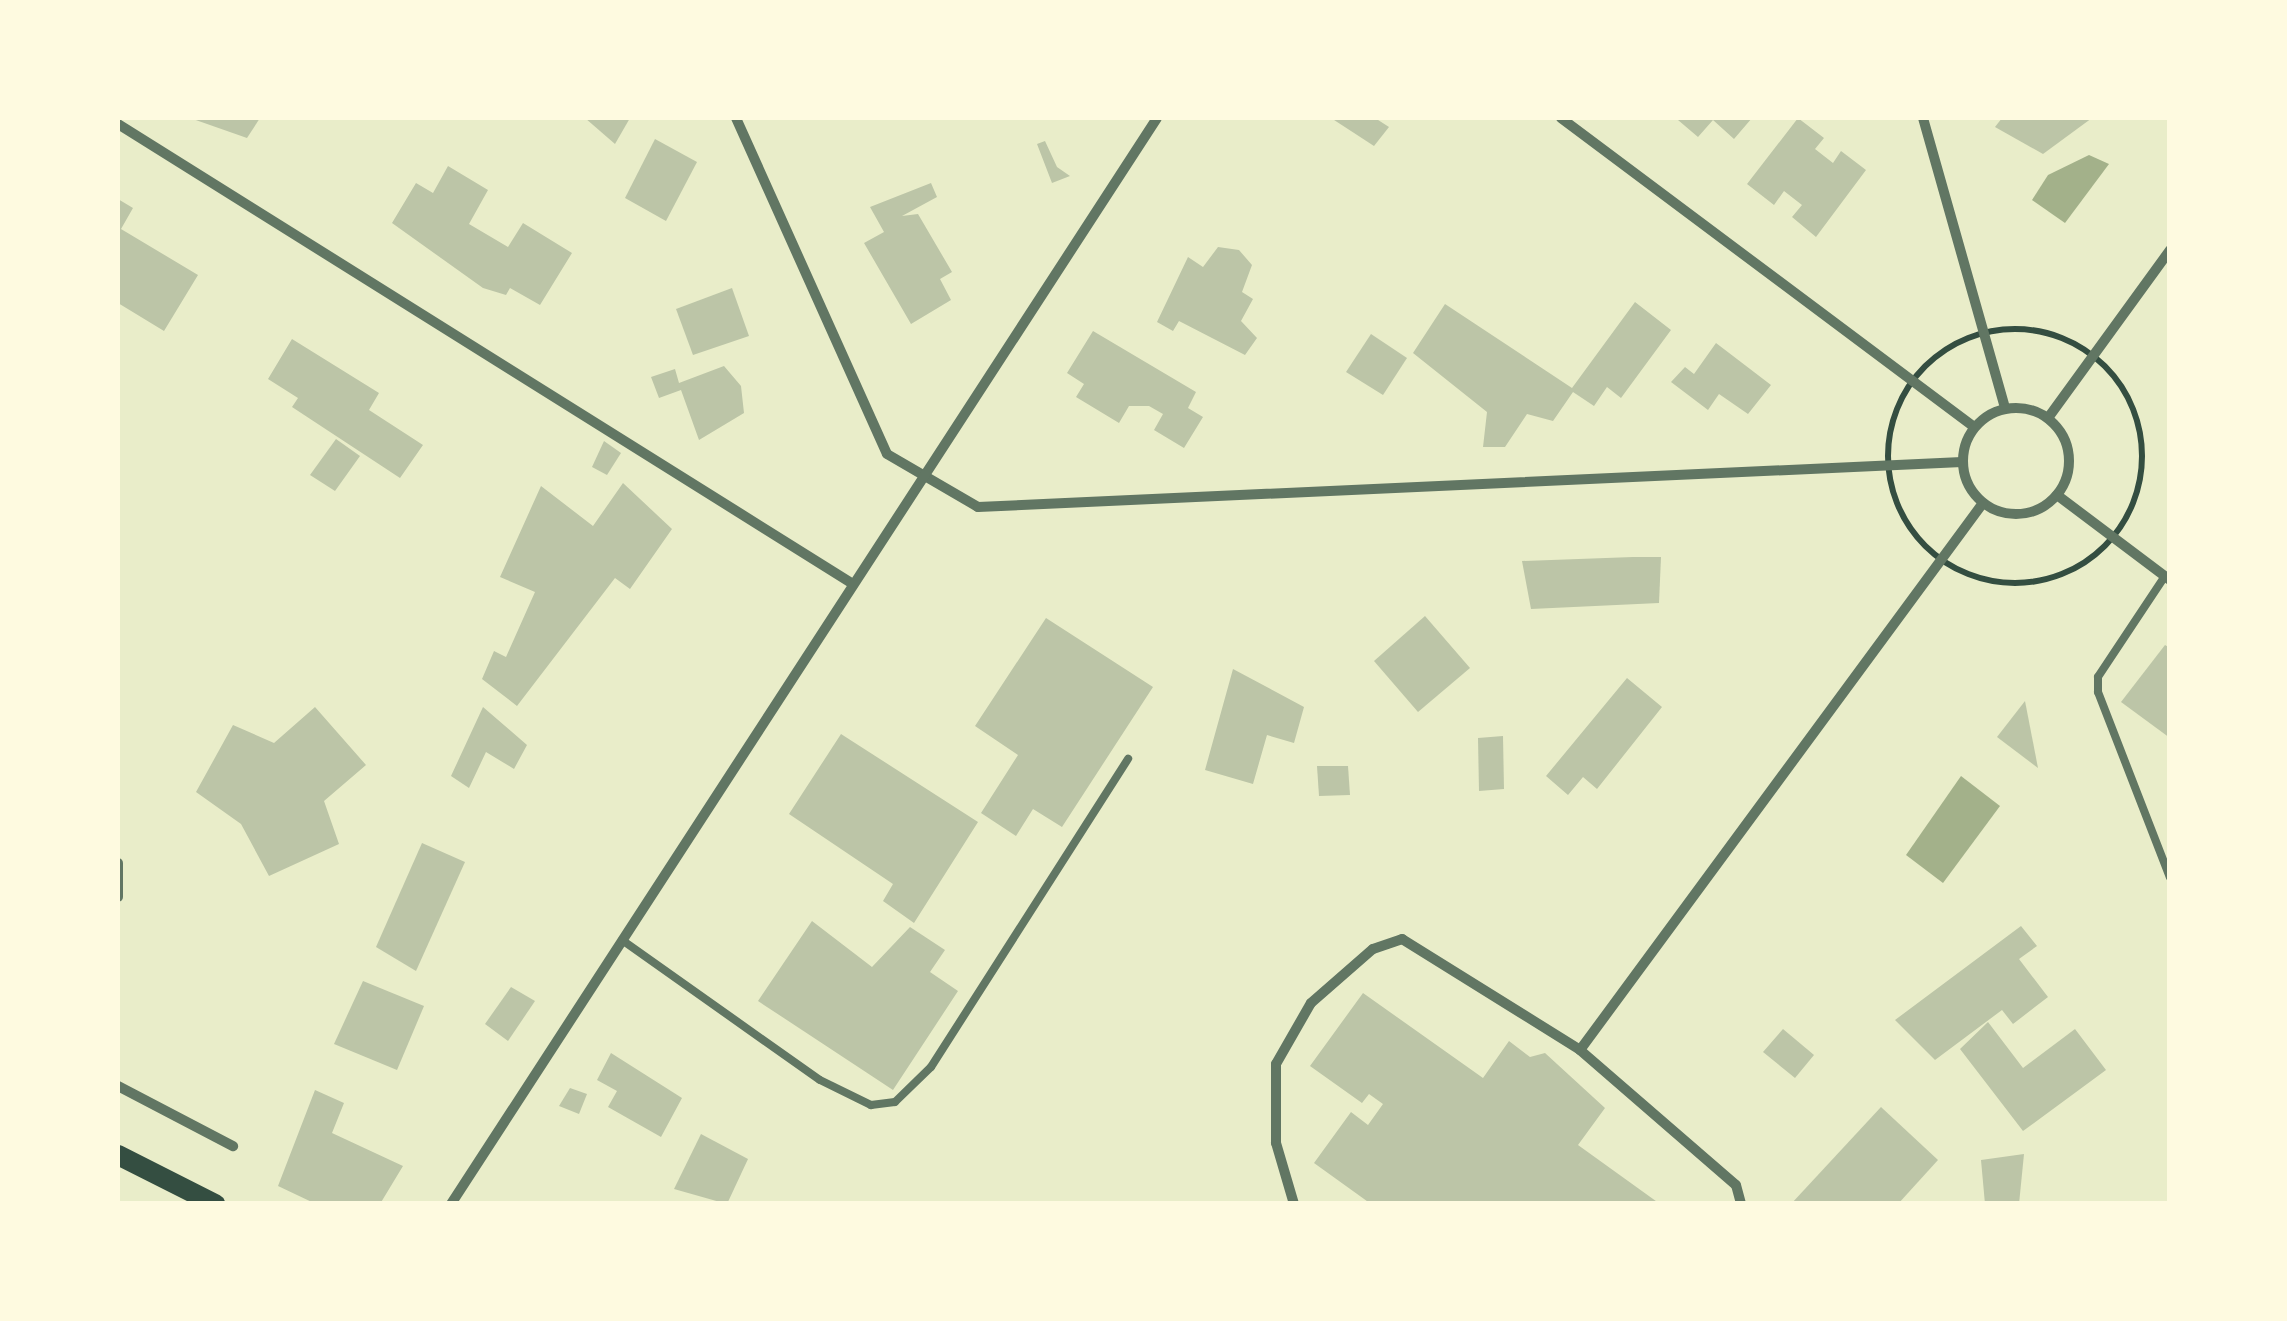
<!DOCTYPE html>
<style>
body{margin:0}
#map{position:relative;width:2287px;height:1321px;overflow:hidden;background:#e9edc9;font-family:Overpass,sans-serif}
div>[style]{position:absolute}
.water>*{inset:0;background:#a3b18a}
.building>*{inset:0;background:#bcc5a7}
.path>*{height:6px;margin:-3px;padding:0 3px;transform-origin:3px;border-radius:3px;background:#344e41}
.path>.ring{margin:-3px;padding:0;box-sizing:content-box;background:none;border:6px solid #344e41;border-radius:50%}
.service>*{height:8px;margin:-4px;padding:0 4px;transform-origin:4px;border-radius:4px;background:#617663}
.minor>*{height:10px;margin:-5px;padding:0 5px;transform-origin:5px;border-radius:5px;background:#617663}
.minor>.ring{margin:-5px;padding:0;box-sizing:content-box;background:none;border:10px solid #617663;border-radius:50%}
.secondary>*{height:20px;margin:-10px;padding:0 10px;transform-origin:10px;border-radius:10px;background:#344e41}
span{translate:-50% -50%;white-space:nowrap;text-align:center;line-height:1.15;-webkit-text-stroke:9px #fefae0;paint-order:stroke}
.frame{position:absolute;inset:0;border:120px solid #fefae0;pointer-events:none}
</style>
<div id="map">
<div class="water">
<div style="clip-path:polygon(2089px 155px,2109px 164px,2065px 223px,2032px 200px,2048px 175px)"></div>
<div style="clip-path:polygon(1961px 776px,2000px 806px,1943px 883px,1906px 855px)"></div>
</div>
<div class="building">
<div style="clip-path:polygon(190px 118px,260px 118px,247px 138px)"></div>
<div style="clip-path:polygon(585px 118px,630px 118px,615px 144px)"></div>
<div style="clip-path:polygon(1331px 118px,1375px 118px,1389px 127px,1374px 146px)"></div>
<div style="clip-path:polygon(1752px 118px,1734px 139px,1713px 120px,1698px 137px,1678px 120px)"></div>
<div style="clip-path:polygon(1798px 118px,1824px 138px,1815px 149px,1833px 163px,1841px 151px,1866px 170px,1816px 237px,1792px 217px,1802px 205px,1784px 191px,1774px 205px,1747px 184px)"></div>
<div style="clip-path:polygon(2002px 118px,2092px 118px,2043px 154px,1995px 127px)"></div>
<div style="clip-path:polygon(655px 139px,697px 162px,666px 221px,625px 198px)"></div>
<div style="clip-path:polygon(1045px 141px,1057px 167px,1070px 176px,1052px 183px,1037px 144px)"></div>
<div style="clip-path:polygon(448px 166px,488px 190px,469px 224px,508px 247px,523px 223px,572px 253px,540px 305px,510px 288px,506px 295px,483px 288px,392px 223px,416px 183px,433px 193px)"></div>
<div style="clip-path:polygon(931px 183px,937px 197px,902px 216px,918px 214px,952px 272px,940px 279px,951px 300px,911px 324px,864px 243px,884px 232px,870px 207px)"></div>
<div style="clip-path:polygon(118px 199px,133px 208px,121px 229px,198px 275px,164px 331px,118px 303px)"></div>
<div style="clip-path:polygon(1218px 247px,1239px 250px,1252px 265px,1242px 292px,1253px 299px,1241px 321px,1257px 338px,1245px 355px,1179px 321px,1173px 331px,1157px 322px,1188px 257px,1203px 267px)"></div>
<div style="clip-path:polygon(732px 288px,749px 336px,693px 355px,676px 309px)"></div>
<div style="clip-path:polygon(1635px 302px,1671px 330px,1621px 398px,1607px 387px,1594px 406px,1573px 392px,1553px 421px,1527px 414px,1505px 447px,1483px 447px,1487px 412px,1413px 353px,1445px 304px,1572px 388px)"></div>
<div style="clip-path:polygon(1093px 331px,1196px 392px,1188px 408px,1203px 417px,1184px 448px,1154px 430px,1163px 414px,1149px 406px,1129px 406px,1119px 423px,1076px 397px,1084px 384px,1067px 373px)"></div>
<div style="clip-path:polygon(1371px 334px,1407px 358px,1383px 395px,1346px 372px)"></div>
<div style="clip-path:polygon(292px 339px,379px 393px,369px 410px,423px 445px,400px 478px,292px 407px,298px 398px,268px 379px)"></div>
<div style="clip-path:polygon(1716px 343px,1771px 385px,1748px 414px,1719px 394px,1708px 410px,1671px 382px,1685px 367px,1694px 374px)"></div>
<div style="clip-path:polygon(724px 366px,741px 386px,744px 413px,699px 440px,681px 390px,659px 398px,651px 377px,675px 369px,679px 383px)"></div>
<div style="clip-path:polygon(336px 439px,360px 456px,335px 491px,310px 475px)"></div>
<div style="clip-path:polygon(604px 441px,621px 453px,607px 475px,592px 467px)"></div>
<div style="clip-path:polygon(623px 483px,672px 529px,630px 589px,615px 578px,517px 706px,482px 679px,494px 651px,506px 657px,535px 592px,500px 577px,541px 486px,593px 526px)"></div>
<div style="clip-path:polygon(1633px 557px,1661px 557px,1659px 603px,1531px 609px,1522px 561px)"></div>
<div style="clip-path:polygon(1425px 616px,1470px 668px,1418px 712px,1374px 661px)"></div>
<div style="clip-path:polygon(1046px 618px,1153px 687px,1062px 827px,1033px 809px,1016px 836px,981px 813px,1018px 755px,975px 726px)"></div>
<div style="clip-path:polygon(2165px 645px,2170px 648px,2170px 738px,2121px 702px)"></div>
<div style="clip-path:polygon(1233px 669px,1304px 707px,1294px 743px,1267px 735px,1253px 784px,1205px 770px)"></div>
<div style="clip-path:polygon(1627px 678px,1662px 707px,1597px 789px,1583px 777px,1568px 795px,1546px 776px)"></div>
<div style="clip-path:polygon(2025px 701px,2038px 768px,1997px 737px)"></div>
<div style="clip-path:polygon(315px 707px,366px 765px,324px 801px,339px 844px,269px 876px,241px 824px,196px 792px,233px 725px,274px 743px)"></div>
<div style="clip-path:polygon(483px 707px,527px 745px,514px 769px,486px 752px,469px 788px,451px 776px)"></div>
<div style="clip-path:polygon(841px 734px,978px 822px,914px 923px,883px 901px,893px 884px,789px 814px)"></div>
<div style="clip-path:polygon(1503px 736px,1504px 789px,1479px 791px,1478px 738px)"></div>
<div style="clip-path:polygon(1317px 766px,1348px 766px,1350px 795px,1319px 796px)"></div>
<div style="clip-path:polygon(422px 843px,465px 862px,416px 971px,376px 947px)"></div>
<div style="clip-path:polygon(812px 921px,872px 967px,910px 927px,945px 950px,930px 972px,958px 991px,893px 1090px,758px 1001px)"></div>
<div style="clip-path:polygon(2021px 926px,2037px 946px,2019px 959px,2048px 997px,2013px 1024px,2002px 1010px,1935px 1060px,1895px 1020px)"></div>
<div style="clip-path:polygon(363px 981px,424px 1006px,397px 1070px,334px 1044px)"></div>
<div style="clip-path:polygon(511px 987px,535px 1001px,508px 1041px,485px 1024px)"></div>
<div style="clip-path:polygon(1363px 993px,1483px 1078px,1509px 1041px,1530px 1057px,1545px 1053px,1605px 1108px,1578px 1145px,1660px 1204px,1371px 1204px,1314px 1163px,1351px 1112px,1368px 1125px,1383px 1104px,1369px 1094px,1362px 1103px,1310px 1066px)"></div>
<div style="clip-path:polygon(1988px 1022px,2023px 1068px,2075px 1029px,2106px 1070px,2023px 1131px,1960px 1049px)"></div>
<div style="clip-path:polygon(1783px 1029px,1814px 1055px,1795px 1078px,1763px 1052px)"></div>
<div style="clip-path:polygon(611px 1053px,682px 1098px,661px 1137px,608px 1107px,617px 1091px,597px 1080px)"></div>
<div style="clip-path:polygon(570px 1088px,587px 1094px,579px 1114px,559px 1106px)"></div>
<div style="clip-path:polygon(315px 1090px,344px 1103px,332px 1133px,403px 1166px,380px 1204px,316px 1204px,278px 1186px)"></div>
<div style="clip-path:polygon(1881px 1107px,1938px 1160px,1898px 1204px,1791px 1204px)"></div>
<div style="clip-path:polygon(701px 1134px,748px 1159px,727px 1204px,674px 1189px)"></div>
<div style="clip-path:polygon(2024px 1154px,2019px 1204px,1985px 1204px,1981px 1160px)"></div>
</div>
<div class="path">
<div class="ring" style="left:1888px;top:329px;width:248px;height:248px"></div>
</div>
<div class="service">
<div style="left:2165px;top:576px;width:121px;rotate:123.6deg"></div>
<div style="left:2098px;top:677px;width:15px;rotate:90deg"></div>
<div style="left:2098px;top:692px;width:199px;rotate:68.8deg"></div>
<div style="left:622px;top:940px;width:242px;rotate:35.3deg"></div>
<div style="left:820px;top:1080px;width:57px;rotate:26.1deg"></div>
<div style="left:871px;top:1105px;width:24px;rotate:-7deg"></div>
<div style="left:895px;top:1102px;width:50px;rotate:-44.2deg"></div>
<div style="left:931px;top:1067px;width:366px;rotate:-57.4deg"></div>
</div>
<div class="minor">
<div style="left:736px;top:118px;width:368px;rotate:65.8deg"></div>
<div style="left:887px;top:454px;width:105px;rotate:30.2deg"></div>
<div style="left:978px;top:507px;width:985px;rotate:-2.62deg"></div>
<div style="left:1561px;top:118px;width:516px;rotate:36.8deg"></div>
<div style="left:1923px;top:118px;width:301px;rotate:74.2deg"></div>
<div style="left:118px;top:124px;width:867px;rotate:32.04deg"></div>
<div class="ring" style="left:1963px;top:408px;width:96px;height:96px"></div>
<div style="left:2048px;top:418px;width:208px;rotate:-54deg"></div>
<div style="left:2057px;top:495px;width:141px;rotate:37deg"></div>
<div style="left:118px;top:863px;width:34px;rotate:90deg"></div>
<div style="left:1580px;top:1050px;width:679px;rotate:-53.62deg"></div>
<div style="left:118px;top:1086px;width:130px;rotate:27.6deg"></div>
<div style="left:451px;top:1204px;width:1295px;rotate:-56.97deg"></div>
<div style="left:1294px;top:1204px;width:64px;rotate:-106.4deg"></div>
<div style="left:1276px;top:1143px;width:79px;rotate:-90deg"></div>
<div style="left:1276px;top:1064px;width:70px;rotate:-60.2deg"></div>
<div style="left:1311px;top:1003px;width:82px;rotate:-41.1deg"></div>
<div style="left:1373px;top:949px;width:31px;rotate:-19deg"></div>
<div style="left:1402px;top:939px;width:210px;rotate:31.9deg"></div>
<div style="left:1580px;top:1050px;width:206px;rotate:40.9deg"></div>
<div style="left:1736px;top:1185px;width:20px;rotate:75deg"></div>
</div>
<div class="secondary">
<div style="left:118px;top:1155px;width:109px;rotate:26.8deg"></div>
</div>
<div class="frame"></div>
</div>
